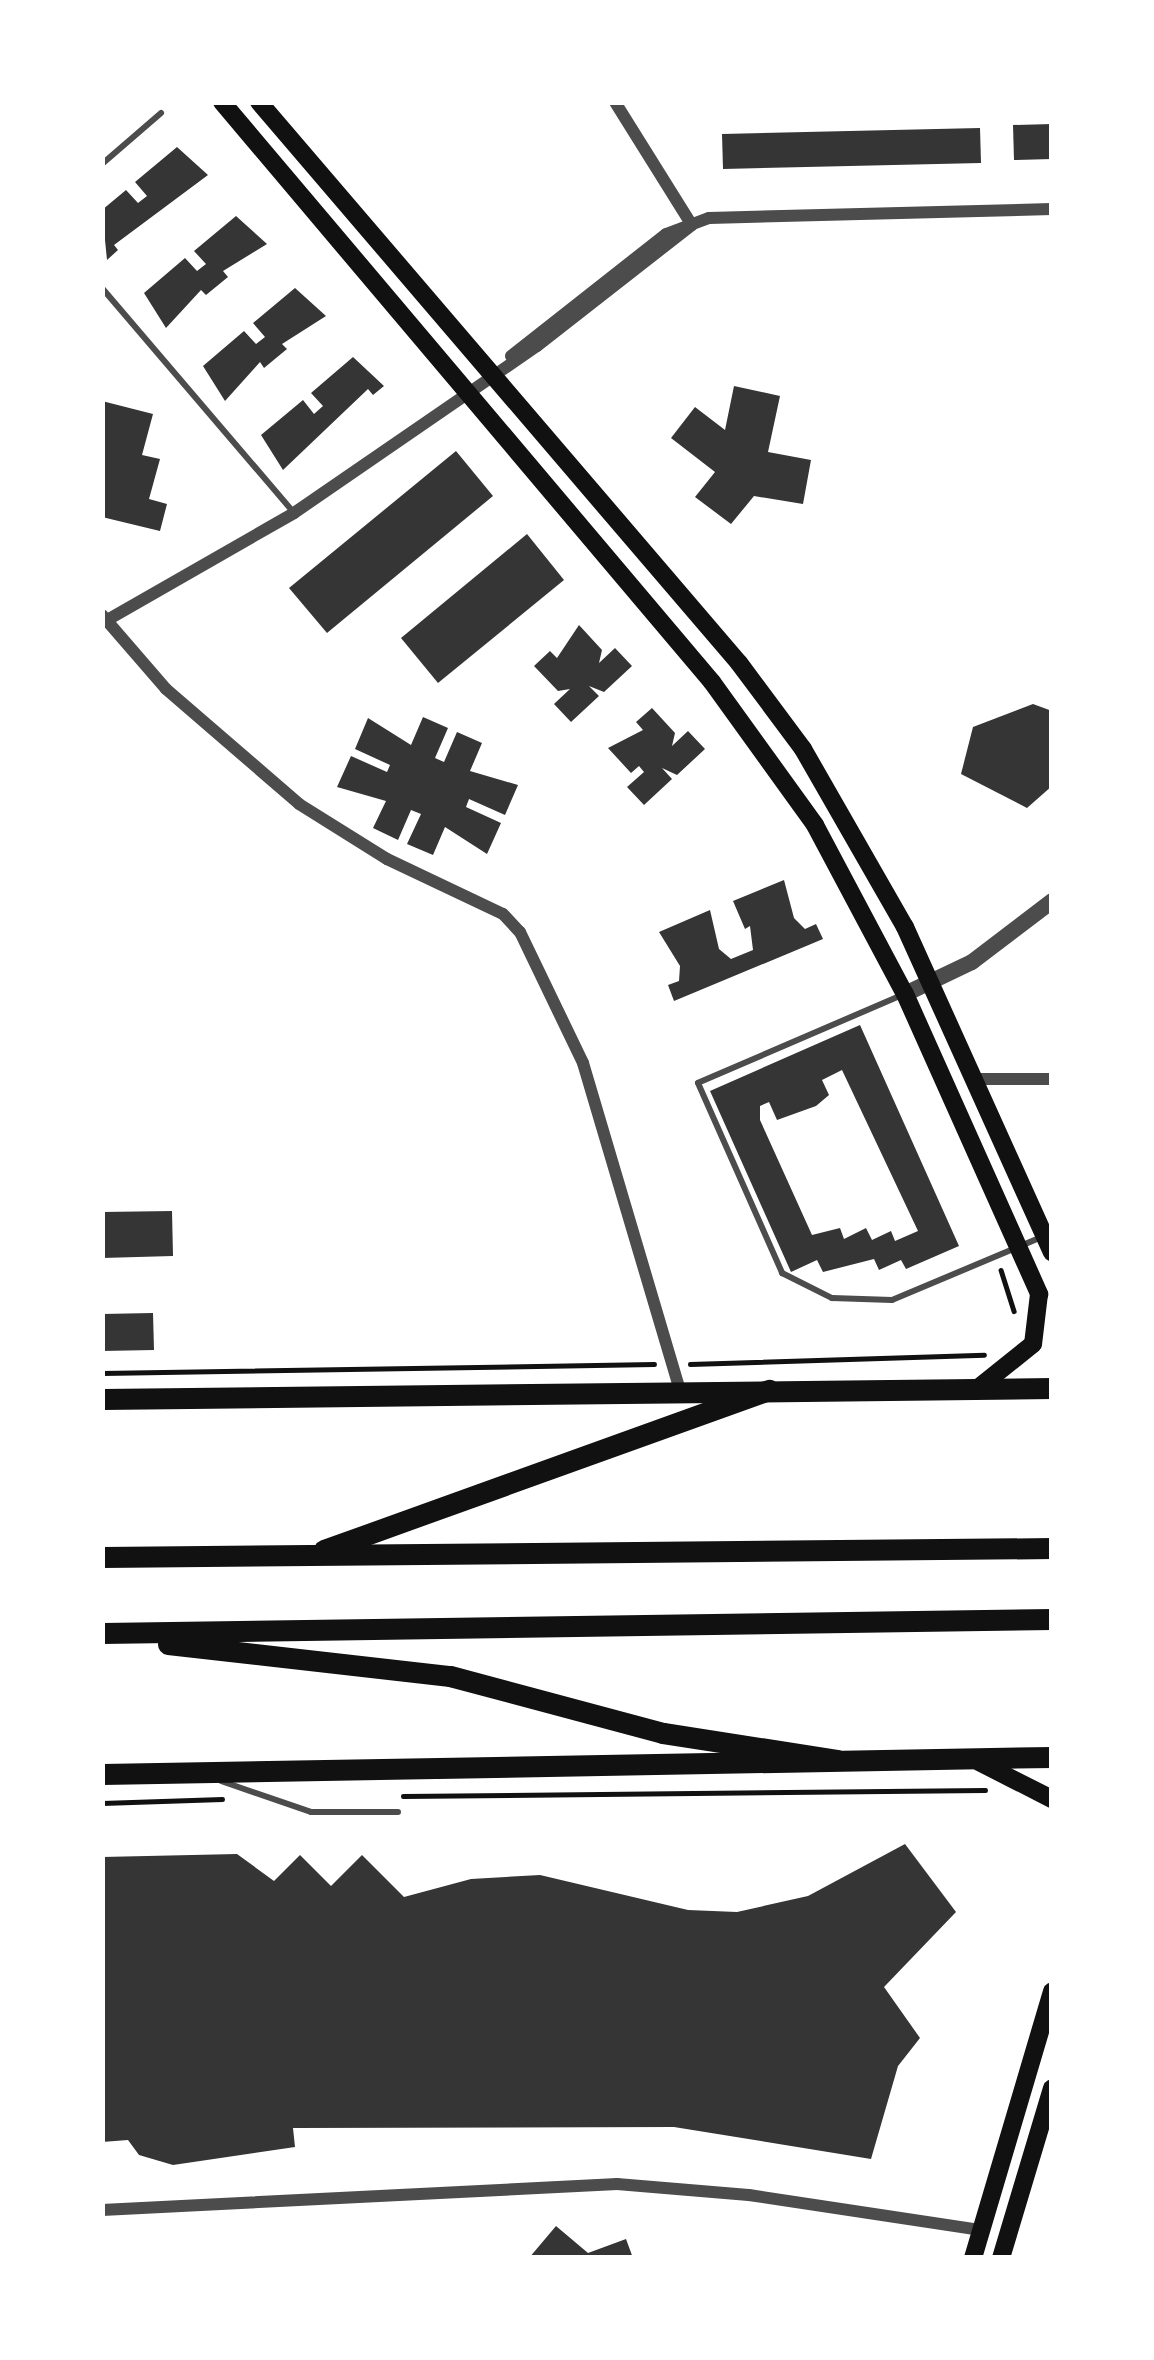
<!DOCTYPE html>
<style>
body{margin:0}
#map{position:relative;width:1154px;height:2360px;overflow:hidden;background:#fff;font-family:Poppins,sans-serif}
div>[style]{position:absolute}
.building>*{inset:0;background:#353535}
.path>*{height:4.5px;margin:-2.25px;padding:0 2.25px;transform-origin:2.25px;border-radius:2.25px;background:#111}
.service>*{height:6px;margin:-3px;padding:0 3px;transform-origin:3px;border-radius:3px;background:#4c4c4c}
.minor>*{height:12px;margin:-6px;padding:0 6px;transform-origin:6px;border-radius:6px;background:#4c4c4c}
.tertiary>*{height:16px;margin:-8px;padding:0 8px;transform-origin:8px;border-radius:8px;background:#4c4c4c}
.secondary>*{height:18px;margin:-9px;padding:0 9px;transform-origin:9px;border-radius:9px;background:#111}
.primary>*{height:21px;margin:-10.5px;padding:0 10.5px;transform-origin:10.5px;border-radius:10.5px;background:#111}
.trunk>*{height:21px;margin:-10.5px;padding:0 10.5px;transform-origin:10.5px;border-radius:10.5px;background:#111}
span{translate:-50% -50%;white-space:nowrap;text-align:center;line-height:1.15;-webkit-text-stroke:9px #fff;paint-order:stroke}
.frame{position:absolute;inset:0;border:105px solid #fff;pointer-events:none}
</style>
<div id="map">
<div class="building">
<div style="clip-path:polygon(1052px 124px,1052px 159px,1014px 160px,1013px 125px)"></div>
<div style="clip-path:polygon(980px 128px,981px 163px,723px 169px,722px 134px)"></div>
<div style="clip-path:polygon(177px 147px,208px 175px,114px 245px,118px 250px,107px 260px,102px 210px,126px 190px,138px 203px,147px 196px,135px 182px)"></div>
<div style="clip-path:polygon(236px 216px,267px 244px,223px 271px,228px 277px,206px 295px,201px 290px,166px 328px,144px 293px,185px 258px,197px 271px,206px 264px,194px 251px)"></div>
<div style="clip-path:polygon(295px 288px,326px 316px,282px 344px,287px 349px,264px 368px,260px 362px,225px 401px,203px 366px,244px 331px,256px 344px,265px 337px,253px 323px)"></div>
<div style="clip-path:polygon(353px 357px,384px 386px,373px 395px,368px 389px,283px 470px,261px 435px,303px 400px,314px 414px,323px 406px,311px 393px)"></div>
<div style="clip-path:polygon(734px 386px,780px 396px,768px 452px,811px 460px,803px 504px,754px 496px,731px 524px,695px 497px,715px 472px,671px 438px,695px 407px,725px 430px)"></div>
<div style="clip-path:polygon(102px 401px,153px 414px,142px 455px,160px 459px,149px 499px,167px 504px,160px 531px,102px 517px)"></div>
<div style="clip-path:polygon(456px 451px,493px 496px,327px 633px,289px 588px)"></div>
<div style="clip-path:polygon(527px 534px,564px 580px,438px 683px,401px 638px)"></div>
<div style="clip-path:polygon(579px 625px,602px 650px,599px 663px,615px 648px,632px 666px,604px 692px,589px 686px,599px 696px,571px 722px,554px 704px,570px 689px,558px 691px,534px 666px,550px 651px,557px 658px)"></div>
<div style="clip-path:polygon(1033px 704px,1052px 711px,1052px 786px,1027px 808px,961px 774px,973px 727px)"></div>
<div style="clip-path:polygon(652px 708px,675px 733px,672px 746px,688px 731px,705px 749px,677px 775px,662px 768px,672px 779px,644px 805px,627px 787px,644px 772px,639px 766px,631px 773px,608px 748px,643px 730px,636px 722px)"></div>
<div style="clip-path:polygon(423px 717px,448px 728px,435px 758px,444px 762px,457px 732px,482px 743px,470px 771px,518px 785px,505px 815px,469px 799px,466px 807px,501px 823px,487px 854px,445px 827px,433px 855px,407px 844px,421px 814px,411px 810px,398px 840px,373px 828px,386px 801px,337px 787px,351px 756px,387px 772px,390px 765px,355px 749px,368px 718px,411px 745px)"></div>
<div style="clip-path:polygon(784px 880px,794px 918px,805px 929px,816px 924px,823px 939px,674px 1001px,668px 985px,679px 981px,680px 966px,659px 932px,710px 910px,719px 949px,731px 959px,753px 950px,750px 926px,745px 929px,733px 901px)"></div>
<div style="clip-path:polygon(evenodd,860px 1025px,959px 1246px,906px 1269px,901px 1260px,879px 1270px,874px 1259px,823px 1272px,817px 1260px,791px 1272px,710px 1091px,860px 1025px,842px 1070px,918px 1231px,895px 1241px,891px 1231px,872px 1240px,866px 1228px,844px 1239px,840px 1228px,812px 1235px,760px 1120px,760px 1106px,769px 1102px,777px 1120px,816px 1106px,829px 1095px,822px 1080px,842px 1070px)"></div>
<div style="clip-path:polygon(172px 1211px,173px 1256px,102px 1258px,102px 1212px)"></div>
<div style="clip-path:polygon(153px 1313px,154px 1350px,102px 1351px,102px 1314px)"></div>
<div style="clip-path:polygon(905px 1844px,956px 1912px,884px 1987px,920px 2038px,898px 2066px,871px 2159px,674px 2127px,293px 2128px,295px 2147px,173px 2165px,139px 2155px,128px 2140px,102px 2142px,102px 1857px,237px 1854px,274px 1881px,300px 1855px,331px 1886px,362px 1855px,404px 1897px,471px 1879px,540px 1875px,688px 1910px,737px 1912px,808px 1896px)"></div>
<div style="clip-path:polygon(556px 2226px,588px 2253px,626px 2239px,633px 2258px,529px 2258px)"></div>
</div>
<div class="path">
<div style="left:1001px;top:1270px;width:43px;rotate:72.4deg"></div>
<div style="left:690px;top:1364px;width:294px;rotate:-1.8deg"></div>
<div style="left:102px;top:1373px;width:552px;rotate:-0.93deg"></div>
<div style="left:403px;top:1796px;width:582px;rotate:-0.59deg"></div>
<div style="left:102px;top:1803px;width:120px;rotate:-1.9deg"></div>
</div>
<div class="service">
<div style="left:102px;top:164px;width:78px;rotate:-40.8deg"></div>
<div style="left:102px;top:288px;width:296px;rotate:49.5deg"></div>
<div style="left:902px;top:995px;width:222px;rotate:156.7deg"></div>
<div style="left:698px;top:1083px;width:208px;rotate:66.1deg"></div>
<div style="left:782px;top:1273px;width:56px;rotate:26.6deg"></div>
<div style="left:832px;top:1298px;width:60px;rotate:1.9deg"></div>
<div style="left:892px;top:1300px;width:163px;rotate:-22.8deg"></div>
<div style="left:221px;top:1781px;width:95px;rotate:19deg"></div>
<div style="left:311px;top:1812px;width:87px"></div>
</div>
<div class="minor">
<div style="left:615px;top:102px;width:145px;rotate:58deg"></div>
<div style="left:511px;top:356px;width:197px;rotate:-38.2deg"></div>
<div style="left:666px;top:234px;width:46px;rotate:-20.4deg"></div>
<div style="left:709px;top:218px;width:343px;rotate:-1.5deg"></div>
<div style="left:102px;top:615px;width:98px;rotate:49.1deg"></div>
<div style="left:166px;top:689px;width:176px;rotate:40.8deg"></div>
<div style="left:299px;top:804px;width:104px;rotate:32deg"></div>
<div style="left:387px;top:859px;width:128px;rotate:25.4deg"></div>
<div style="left:503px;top:914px;width:25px;rotate:47deg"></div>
<div style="left:520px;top:932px;width:145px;rotate:64.3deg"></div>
<div style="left:583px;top:1063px;width:342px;rotate:73.5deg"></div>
<div style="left:102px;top:623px;width:221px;rotate:-29.8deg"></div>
<div style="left:294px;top:513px;width:295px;rotate:-34.5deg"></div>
<div style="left:537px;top:346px;width:197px;rotate:-38deg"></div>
<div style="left:977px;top:1079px;width:75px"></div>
<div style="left:102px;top:2210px;width:516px;rotate:-2.89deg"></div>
<div style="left:617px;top:2184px;width:132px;rotate:4.8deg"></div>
<div style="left:749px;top:2195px;width:235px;rotate:8.6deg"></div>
</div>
<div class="tertiary">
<div style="left:905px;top:994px;width:74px;rotate:-25.5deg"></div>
<div style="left:972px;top:962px;width:101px;rotate:-37.3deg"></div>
</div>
<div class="secondary">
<div style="left:222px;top:102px;width:759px;rotate:49.81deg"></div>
<div style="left:712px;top:682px;width:176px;rotate:54.2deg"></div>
<div style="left:815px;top:825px;width:191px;rotate:62deg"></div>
<div style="left:905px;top:994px;width:329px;rotate:65.9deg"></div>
<div style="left:1039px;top:1294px;width:50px;rotate:96.8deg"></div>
<div style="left:1033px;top:1344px;width:70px;rotate:141.3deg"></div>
<div style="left:259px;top:102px;width:738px;rotate:49.45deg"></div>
<div style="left:739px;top:663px;width:107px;rotate:53.3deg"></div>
<div style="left:803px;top:749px;width:205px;rotate:60.2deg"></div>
<div style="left:905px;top:927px;width:357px;rotate:65.7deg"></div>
<div style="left:979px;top:1762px;width:82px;rotate:26.9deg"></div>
<div style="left:973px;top:2258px;width:278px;rotate:-73.5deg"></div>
<div style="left:1001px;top:2258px;width:177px;rotate:-73.3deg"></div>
</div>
<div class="primary">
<div style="left:102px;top:1399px;width:950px;rotate:-0.66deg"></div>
<div style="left:102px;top:1774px;width:950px;rotate:-1.03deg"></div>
</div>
<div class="trunk">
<div style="left:324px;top:1550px;width:473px;rotate:-19.8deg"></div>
<div style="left:102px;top:1557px;width:950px;rotate:-0.54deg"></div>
<div style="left:102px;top:1633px;width:950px;rotate:-0.84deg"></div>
<div style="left:168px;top:1644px;width:284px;rotate:6.5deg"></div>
<div style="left:450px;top:1676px;width:220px;rotate:15deg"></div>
<div style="left:663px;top:1733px;width:177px;rotate:8.8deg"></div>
</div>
<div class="frame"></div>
</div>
